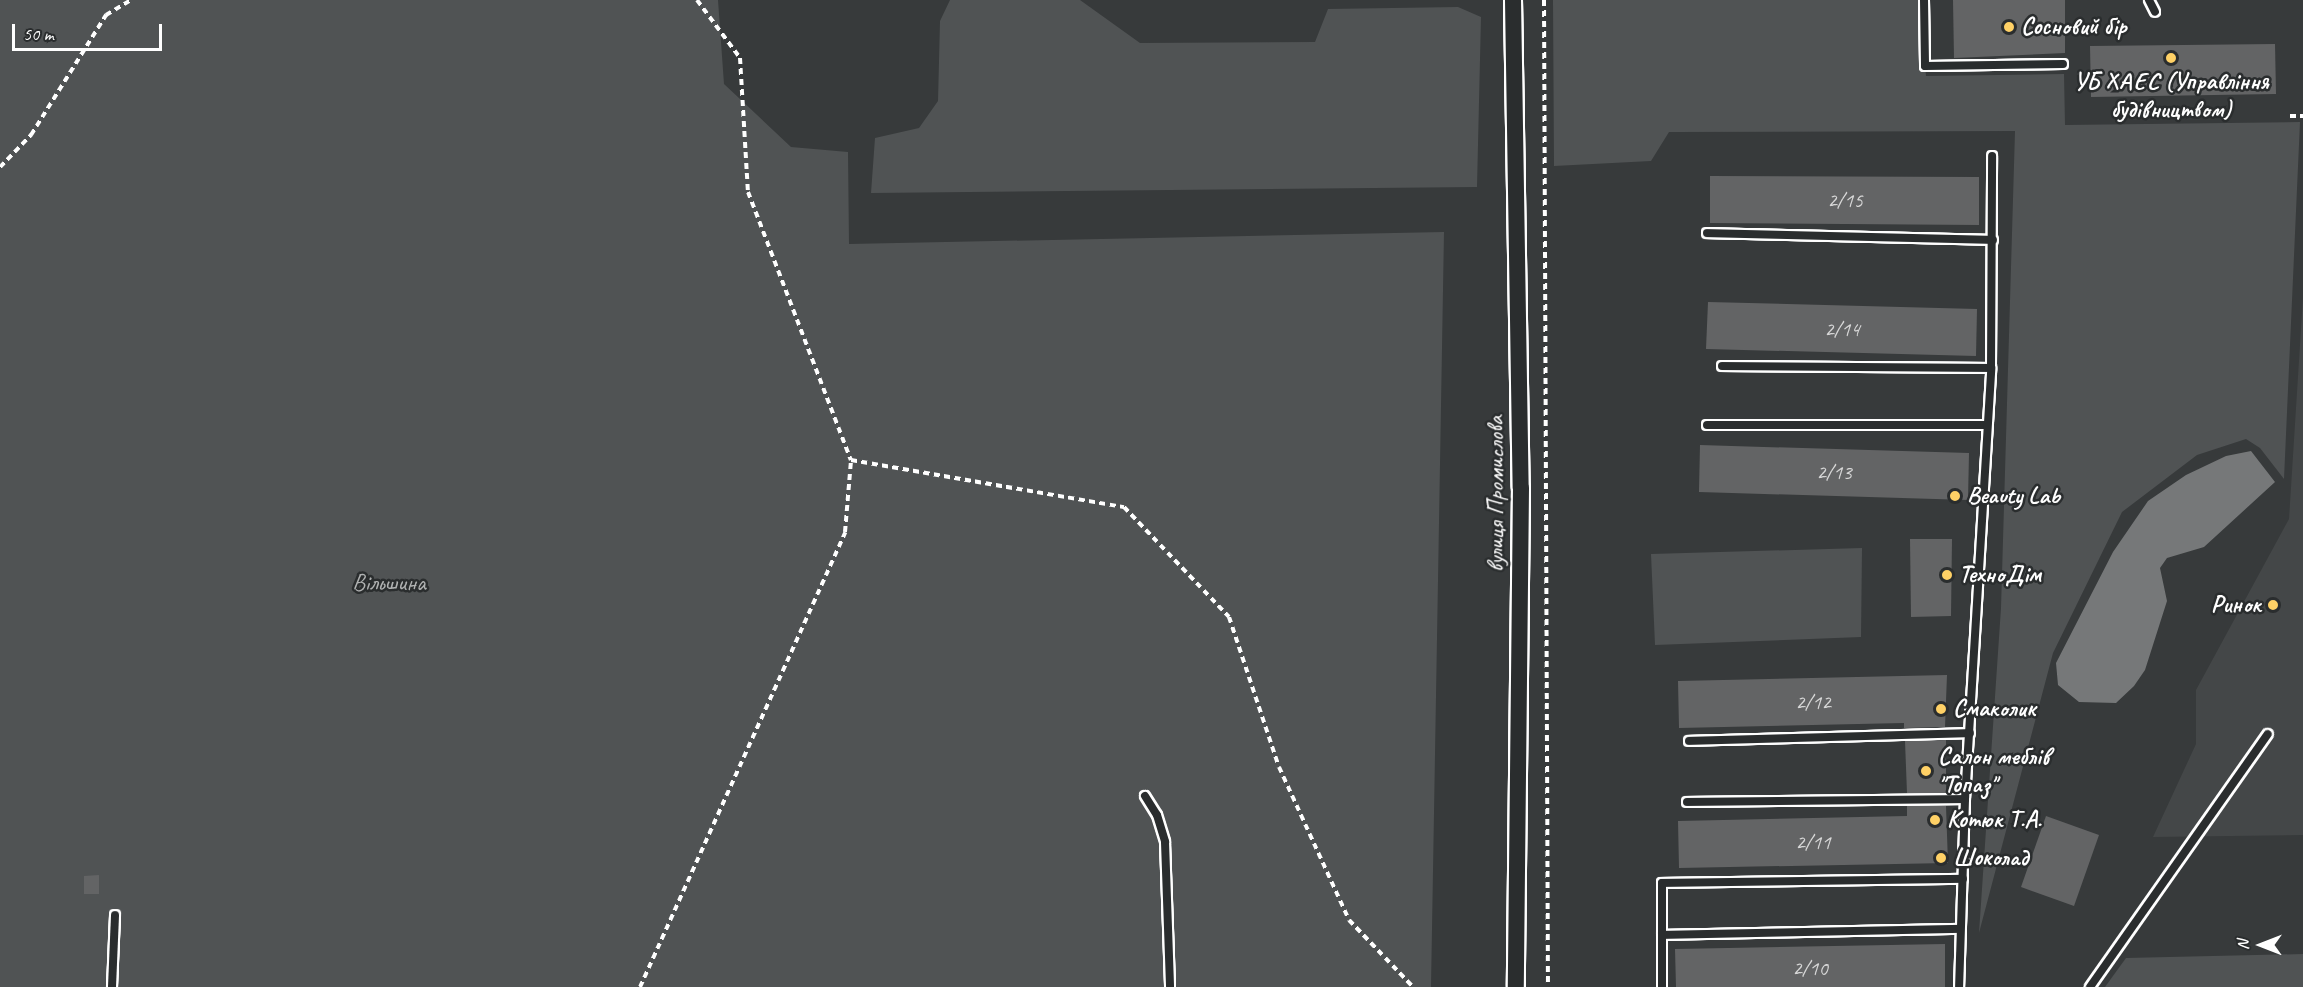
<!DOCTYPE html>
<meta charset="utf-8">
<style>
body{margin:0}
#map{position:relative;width:2303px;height:987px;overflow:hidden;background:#373a3b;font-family:Caveat,sans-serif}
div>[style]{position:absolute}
.built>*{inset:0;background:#444748}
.green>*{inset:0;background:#505354}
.water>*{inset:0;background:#767879}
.building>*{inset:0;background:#636465}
.path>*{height:4px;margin-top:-2px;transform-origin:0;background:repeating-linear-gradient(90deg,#fff 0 6px,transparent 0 10.5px)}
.roads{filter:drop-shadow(2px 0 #fff) drop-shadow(-2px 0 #fff) drop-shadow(0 2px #fff) drop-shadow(0 -2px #fff)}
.lane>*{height:8px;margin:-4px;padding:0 4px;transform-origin:4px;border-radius:4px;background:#2a2d2e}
.street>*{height:16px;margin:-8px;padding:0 8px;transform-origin:8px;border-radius:8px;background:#2a2d2e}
.dots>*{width:16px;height:16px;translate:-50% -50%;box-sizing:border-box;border:3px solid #2a2d2e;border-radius:50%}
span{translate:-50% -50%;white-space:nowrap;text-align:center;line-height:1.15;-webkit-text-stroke:5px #2a2d2e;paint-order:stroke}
.number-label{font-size:21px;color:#d8d8d8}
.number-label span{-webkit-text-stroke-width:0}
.poi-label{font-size:24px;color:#fff;font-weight:700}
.left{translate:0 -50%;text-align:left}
.right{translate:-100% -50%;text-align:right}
.street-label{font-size:24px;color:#fff}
.park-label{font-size:24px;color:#b0b2b2}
.north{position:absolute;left:2231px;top:915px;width:60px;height:60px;-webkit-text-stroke:4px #2a2d2e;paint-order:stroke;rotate:270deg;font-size:16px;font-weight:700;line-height:24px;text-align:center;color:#fff}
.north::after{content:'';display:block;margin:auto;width:21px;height:27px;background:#fff;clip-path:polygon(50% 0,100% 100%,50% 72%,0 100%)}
.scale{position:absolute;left:12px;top:24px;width:150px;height:27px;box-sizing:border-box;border:3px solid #fff;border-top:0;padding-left:8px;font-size:18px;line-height:21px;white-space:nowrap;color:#fff;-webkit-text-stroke:4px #2a2d2e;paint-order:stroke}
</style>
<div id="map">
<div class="built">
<div style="clip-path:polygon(2303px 297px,2303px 835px,2153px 837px,2196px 744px,2196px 690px,2289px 519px)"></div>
</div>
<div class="green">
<div style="clip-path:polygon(0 0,718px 0,724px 84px,791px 147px,848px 152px,849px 244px,1444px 232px,1431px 987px,0 987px)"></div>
<div style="clip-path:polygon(950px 0,1080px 0,1140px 43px,1315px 42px,1328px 9px,1458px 7px,1481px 17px,1477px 187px,871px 193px,875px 138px,919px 128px,938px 101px,940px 21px)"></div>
<div style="clip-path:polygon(1553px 0,1920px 0,1926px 76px,2064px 74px,2065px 125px,2300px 122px,2284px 479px,2260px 448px,2246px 439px,2197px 455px,2122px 512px,2053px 653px,1979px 933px,2001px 608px,2015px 131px,1669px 132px,1651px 161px,1554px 166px)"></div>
<div style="clip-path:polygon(1862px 548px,1861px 637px,1655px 645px,1651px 554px)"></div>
<div style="clip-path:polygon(2303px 954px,2303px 987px,2105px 987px,2126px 958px)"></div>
</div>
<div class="water">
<div style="clip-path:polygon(2251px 451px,2275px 482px,2204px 547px,2167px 558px,2160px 568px,2167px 601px,2145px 670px,2134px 686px,2116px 703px,2079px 702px,2058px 685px,2056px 663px,2113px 552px,2148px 501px,2186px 475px,2226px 456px)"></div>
</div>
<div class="building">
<div style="clip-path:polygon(1953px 0,2065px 0,2065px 53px,1954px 58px)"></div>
<div style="clip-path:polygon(2275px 44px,2276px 94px,2091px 97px,2090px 46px)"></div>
<div style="clip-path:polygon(1710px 176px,1979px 177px,1979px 225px,1710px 223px)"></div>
<div style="clip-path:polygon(1708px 302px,1977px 309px,1976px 356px,1706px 349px)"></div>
<div style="clip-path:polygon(1700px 445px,1969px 453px,1968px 500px,1699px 492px)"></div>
<div style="clip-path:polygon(1910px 539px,1952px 539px,1951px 616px,1911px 617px)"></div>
<div style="clip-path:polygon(1947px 675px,1945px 727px,1904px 728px,1904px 723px,1679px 728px,1678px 681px)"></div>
<div style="clip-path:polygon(1946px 740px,1946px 793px,1907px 793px,1905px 741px)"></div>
<div style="clip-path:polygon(1907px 806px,1946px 806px,1948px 863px,1679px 868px,1678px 821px,1907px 816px)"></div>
<div style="clip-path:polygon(2046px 816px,2099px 835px,2074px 906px,2021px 887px)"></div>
<div style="clip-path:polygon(99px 875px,99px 894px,84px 894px,84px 876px)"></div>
<div style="clip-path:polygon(1945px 944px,1945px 987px,1676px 987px,1675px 949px)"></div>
</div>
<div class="path">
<div style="left:697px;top:0;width:72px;rotate:53.4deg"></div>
<div style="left:740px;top:58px;width:134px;rotate:86.6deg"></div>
<div style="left:748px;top:192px;width:287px;rotate:69deg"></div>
<div style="left:851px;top:460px;width:277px;rotate:9.8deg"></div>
<div style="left:1124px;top:507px;width:152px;rotate:46.3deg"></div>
<div style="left:1229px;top:617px;width:158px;rotate:71.6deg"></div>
<div style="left:1279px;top:767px;width:168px;rotate:65.4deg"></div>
<div style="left:1349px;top:920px;width:93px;rotate:46.3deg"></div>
<div style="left:1544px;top:0;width:987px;rotate:89.77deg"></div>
<div style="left:2290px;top:116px;width:13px"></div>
<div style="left:0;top:167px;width:45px;rotate:-45.9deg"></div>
<div style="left:31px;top:135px;width:142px;rotate:-58deg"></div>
<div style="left:106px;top:15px;width:29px;rotate:-31deg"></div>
<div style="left:640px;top:987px;width:499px;rotate:-65.7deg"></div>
<div style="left:845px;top:532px;width:72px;rotate:-85.2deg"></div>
</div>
<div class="roads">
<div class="lane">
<div style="left:1924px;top:0;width:66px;rotate:89.1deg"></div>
<div style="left:1925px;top:66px;width:138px;rotate:-0.8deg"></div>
<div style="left:2149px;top:0;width:13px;rotate:63deg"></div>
<div style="left:1707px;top:233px;width:286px;rotate:1.4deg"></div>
<div style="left:1722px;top:366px;width:269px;rotate:0.4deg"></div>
<div style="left:1707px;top:425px;width:280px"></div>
<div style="left:1689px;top:741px;width:281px;rotate:-1.6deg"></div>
<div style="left:1145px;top:796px;width:22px;rotate:58deg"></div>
<div style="left:1157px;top:815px;width:28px;rotate:73deg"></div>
<div style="left:1165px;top:842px;width:145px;rotate:88deg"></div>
<div style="left:1965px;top:799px;width:432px;rotate:-86.5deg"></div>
<div style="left:1991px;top:368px;width:212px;rotate:-89.7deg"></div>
<div style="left:1687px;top:802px;width:278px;rotate:-0.6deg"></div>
<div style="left:1965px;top:799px;width:188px;rotate:91.8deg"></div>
<div style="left:1662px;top:935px;width:298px;rotate:-1.2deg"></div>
<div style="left:112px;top:987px;width:72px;rotate:-87.6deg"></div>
<div style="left:1662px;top:987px;width:104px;rotate:-90deg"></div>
<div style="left:1662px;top:883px;width:301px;rotate:-0.8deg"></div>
<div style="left:2090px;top:987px;width:309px;rotate:-54.9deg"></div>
</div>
<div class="street">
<div style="left:1513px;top:0;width:488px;rotate:89.1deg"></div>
<div style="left:1521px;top:488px;width:499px;rotate:90.6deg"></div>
</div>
</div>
<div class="dots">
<div style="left:2009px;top:27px;background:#ffd166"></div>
<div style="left:2171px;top:58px;background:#ffd166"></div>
<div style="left:1955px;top:496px;background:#ffd166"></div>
<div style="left:1947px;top:575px;background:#ffd166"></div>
<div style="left:2273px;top:605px;background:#ffd166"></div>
<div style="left:1941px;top:709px;background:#ffd166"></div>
<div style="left:1926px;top:771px;background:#ffd166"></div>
<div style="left:1935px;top:820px;background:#ffd166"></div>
<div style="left:1941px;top:858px;background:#ffd166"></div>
</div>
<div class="number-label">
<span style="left:1845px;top:200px">2/15</span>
<span style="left:1842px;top:329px">2/14</span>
<span style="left:1834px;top:472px">2/13</span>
<span style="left:1813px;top:702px">2/12</span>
<span style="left:1813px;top:842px">2/11</span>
<span style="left:1810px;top:968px">2/10</span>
</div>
<div class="poi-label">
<span class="left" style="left:2021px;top:27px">Сосновий бір</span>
<span style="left:2171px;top:96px">УБ ХАЕС (Управління<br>будівництвом)</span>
<span class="left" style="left:1967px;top:496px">Beauty Lab</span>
<span class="left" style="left:1959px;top:575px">ТехноДім</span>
<span class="right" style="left:2261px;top:605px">Ринок</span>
<span class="left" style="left:1953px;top:709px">Смаколик</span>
<span class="left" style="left:1938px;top:771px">Салон меблів<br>"Топаз"</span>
<span class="left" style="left:1947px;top:820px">Котюк Т.А.</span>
<span class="left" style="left:1953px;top:858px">Шоколад</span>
</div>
<div class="street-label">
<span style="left:1496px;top:494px;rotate:-90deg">вулиця Промислова</span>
</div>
<div class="park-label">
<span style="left:389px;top:583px">Вільшина</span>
</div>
<div class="north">N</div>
<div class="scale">50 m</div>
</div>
